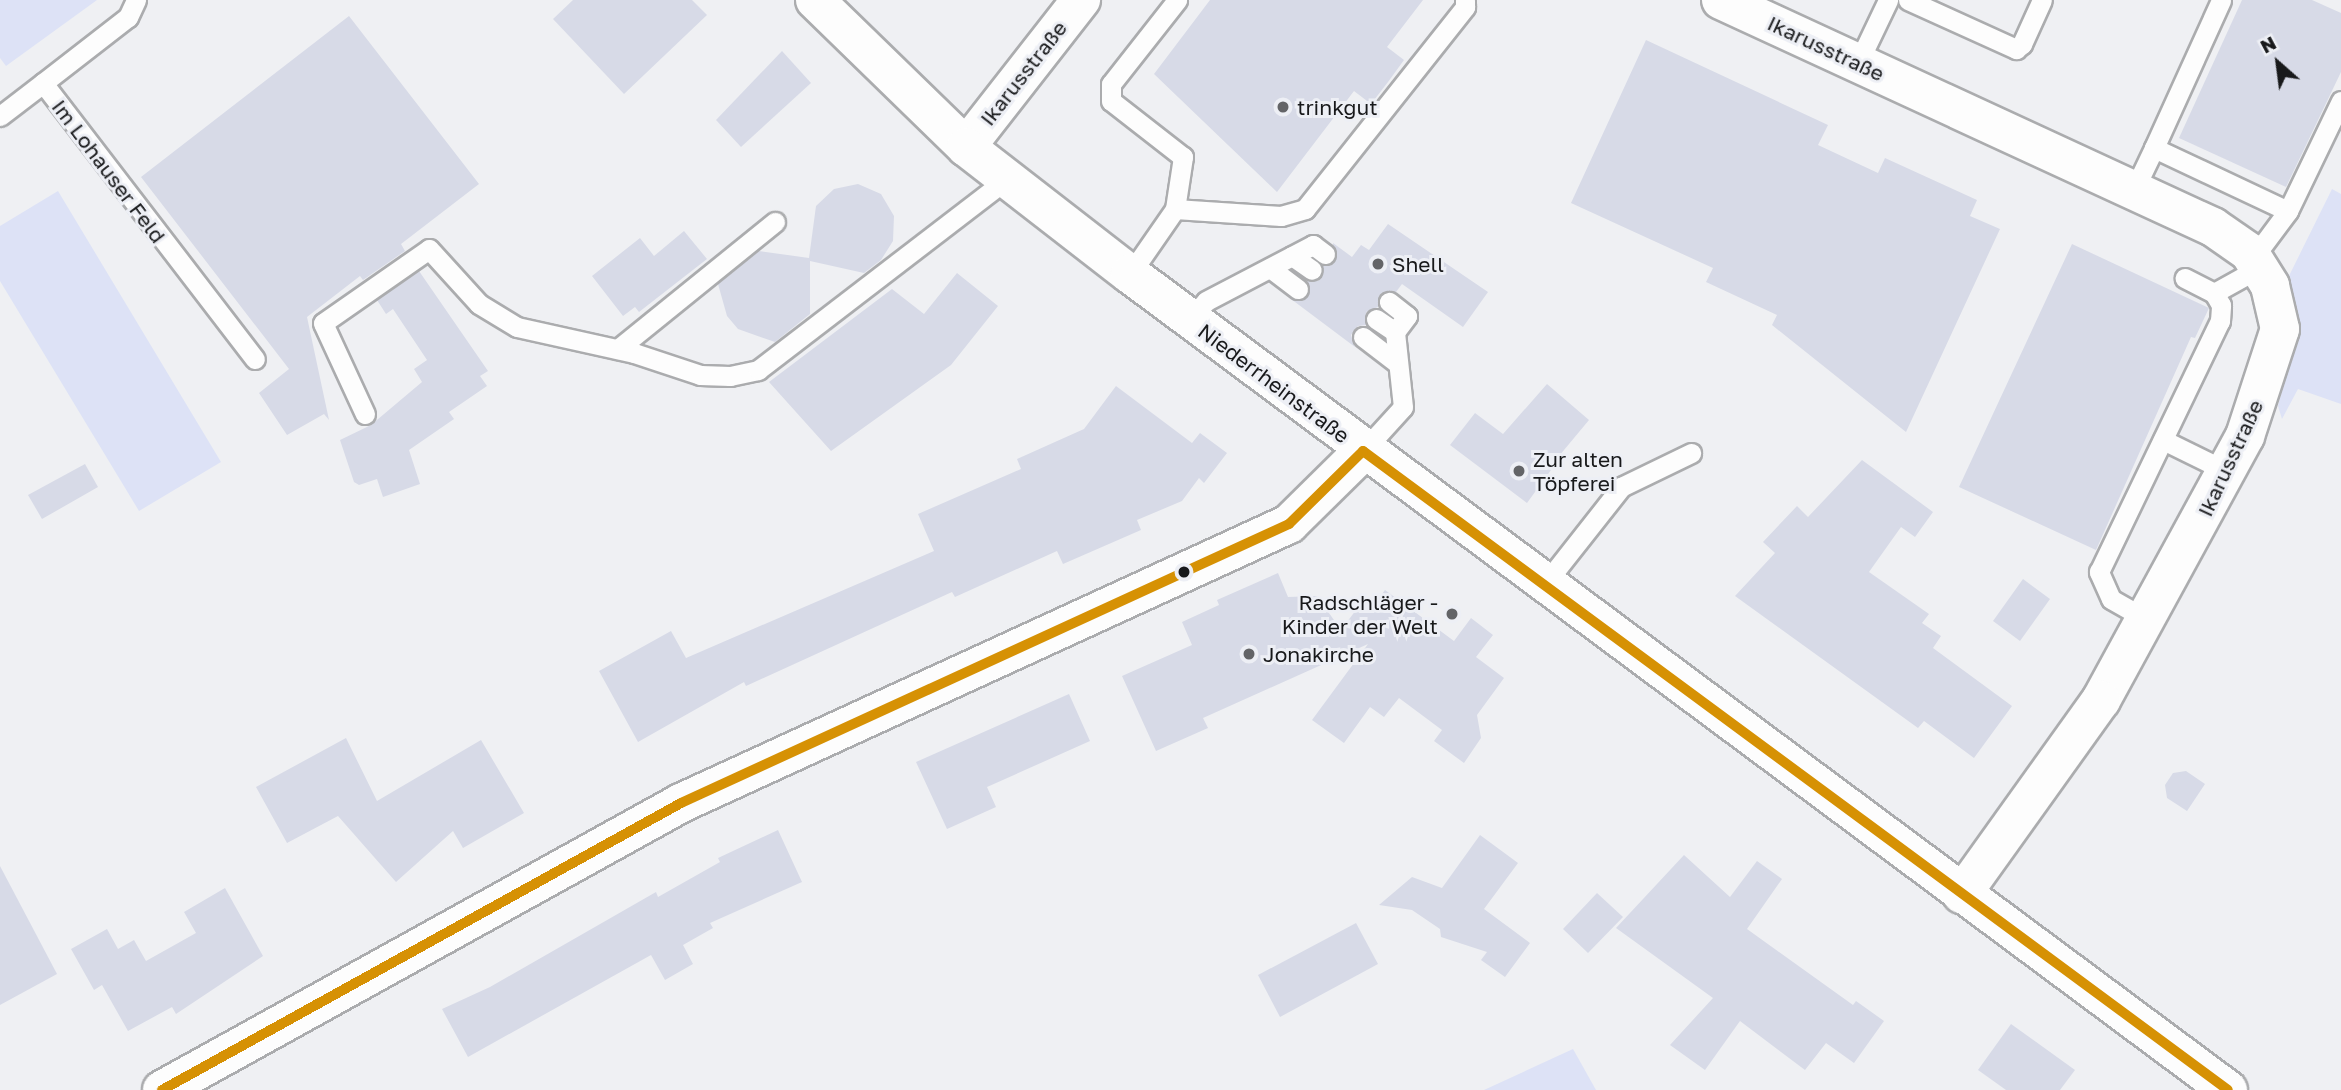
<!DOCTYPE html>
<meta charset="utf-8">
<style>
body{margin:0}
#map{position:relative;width:2341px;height:1090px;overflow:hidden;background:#eff0f3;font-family:"Golos Text",sans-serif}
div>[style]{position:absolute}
.green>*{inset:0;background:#dde2f6}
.building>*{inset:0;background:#d7dae7}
.roads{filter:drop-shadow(2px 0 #abacae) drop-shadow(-2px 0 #abacae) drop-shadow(0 2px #abacae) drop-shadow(0 -2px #abacae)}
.lane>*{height:19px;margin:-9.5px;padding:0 9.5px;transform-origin:9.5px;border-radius:9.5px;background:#fdfdfd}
.street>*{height:38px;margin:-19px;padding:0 19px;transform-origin:19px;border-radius:19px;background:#fdfdfd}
.secondary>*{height:38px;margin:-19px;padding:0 19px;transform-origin:19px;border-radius:19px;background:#fdfdfd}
.bus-1>*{height:10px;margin:-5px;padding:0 5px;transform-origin:5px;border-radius:5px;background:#d69104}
.dots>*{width:19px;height:19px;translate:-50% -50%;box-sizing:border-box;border:4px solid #edeff5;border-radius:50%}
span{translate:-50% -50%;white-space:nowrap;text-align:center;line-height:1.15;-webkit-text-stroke:6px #edeff5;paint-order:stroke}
.street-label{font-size:21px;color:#18191b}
.poi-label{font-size:21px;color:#18191b}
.left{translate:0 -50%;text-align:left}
.right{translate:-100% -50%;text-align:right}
.north{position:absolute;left:2243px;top:28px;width:70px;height:70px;-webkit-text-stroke:5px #edeff5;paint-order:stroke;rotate:332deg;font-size:19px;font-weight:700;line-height:28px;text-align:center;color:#18191b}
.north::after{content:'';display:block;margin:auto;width:24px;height:32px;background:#18191b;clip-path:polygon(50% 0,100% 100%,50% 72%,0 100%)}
</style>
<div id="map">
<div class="green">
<div style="clip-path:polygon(0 0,97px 0,6px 66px,0 58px)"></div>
<div style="clip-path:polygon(2332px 189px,2341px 194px,2341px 404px,2298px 389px,2282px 419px,2278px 406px,2294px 342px,2296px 309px,2287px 280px)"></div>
<div style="clip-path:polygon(58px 191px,221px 462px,139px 511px,0 281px,0 226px)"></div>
<div style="clip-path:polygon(1573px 1049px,1596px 1090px,1484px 1090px)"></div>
</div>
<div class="building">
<div style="clip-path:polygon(573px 0,692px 0,707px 15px,624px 94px,553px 19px)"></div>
<div style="clip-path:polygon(1210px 0,1423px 0,1387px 47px,1404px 60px,1388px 82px,1371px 104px,1354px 91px,1277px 192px,1154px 74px)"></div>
<div style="clip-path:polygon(2242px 0,2312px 0,2341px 13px,2341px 72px,2286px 187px,2179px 138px)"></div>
<div style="clip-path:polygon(349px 16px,479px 184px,401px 244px,405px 251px,363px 280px,360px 276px,307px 317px,329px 420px,324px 414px,287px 435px,259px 393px,289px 369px,141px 177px)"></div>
<div style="clip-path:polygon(1646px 40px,1828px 125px,1818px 145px,1878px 173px,1885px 158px,1977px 200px,1970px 216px,2000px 229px,1906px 432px,1772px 325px,1777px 315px,1706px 282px,1713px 268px,1571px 203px)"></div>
<div style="clip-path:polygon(782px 51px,811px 83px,741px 147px,716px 120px)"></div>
<div style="clip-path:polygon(858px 184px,881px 194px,894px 216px,893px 241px,881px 260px,864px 273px,810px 261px,810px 314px,775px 342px,738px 329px,727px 316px,718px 284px,759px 251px,809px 258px,816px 206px,834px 189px)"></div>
<div style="clip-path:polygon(1388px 224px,1488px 292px,1463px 327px,1402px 284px,1396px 292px,1380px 294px,1378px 307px,1366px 312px,1366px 325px,1358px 326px,1351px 335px,1355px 347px,1291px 299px,1307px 297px,1307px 281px,1318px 281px,1323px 266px,1334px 262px,1333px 243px,1352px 257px,1361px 245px,1369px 250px)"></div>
<div style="clip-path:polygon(684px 231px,707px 259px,639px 312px,635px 307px,623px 316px,592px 276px,640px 238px,654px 256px)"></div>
<div style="clip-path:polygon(2072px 244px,2209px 308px,2195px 338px,2191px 337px,2096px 550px,1959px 487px)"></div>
<div style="clip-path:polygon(419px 271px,488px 371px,480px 376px,487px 386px,449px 412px,454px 419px,409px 450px,420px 484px,383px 497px,377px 479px,359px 485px,354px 482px,340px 440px,371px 425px,422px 382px,414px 369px,427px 360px,393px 309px,386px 314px,377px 300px)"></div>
<div style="clip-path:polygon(957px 273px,998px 306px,951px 365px,831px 451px,769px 382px,892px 289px,924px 314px)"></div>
<div style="clip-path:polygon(1547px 384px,1589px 420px,1549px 468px,1551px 470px,1527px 503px,1450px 445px,1475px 413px,1503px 434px)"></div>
<div style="clip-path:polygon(1116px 386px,1192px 443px,1200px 433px,1227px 453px,1204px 483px,1199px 478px,1182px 501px,1137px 520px,1141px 530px,1063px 564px,1057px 551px,955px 597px,952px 592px,746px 686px,744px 682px,638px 742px,599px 671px,671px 631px,686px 658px,934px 551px,918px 514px,1021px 469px,1017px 459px,1084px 429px)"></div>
<div style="clip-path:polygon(1862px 460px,1933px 512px,1915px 537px,1901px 527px,1869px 572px,1929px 614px,1922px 623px,1941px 636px,1933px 648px,2012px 706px,1974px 758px,1924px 721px,1918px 728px,1735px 596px,1775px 553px,1763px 542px,1797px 506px,1808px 517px)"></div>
<div style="clip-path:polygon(85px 464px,98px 487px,42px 519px,28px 495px)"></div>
<div style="clip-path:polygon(1278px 573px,1288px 597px,1317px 596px,1341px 630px,1362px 602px,1371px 609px,1385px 590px,1454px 641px,1471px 618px,1493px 635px,1476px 657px,1504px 678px,1477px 715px,1481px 738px,1464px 763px,1434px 741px,1442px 730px,1399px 698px,1384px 717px,1370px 707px,1344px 743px,1312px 720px,1368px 644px,1203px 718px,1208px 728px,1156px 751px,1122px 676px,1192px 645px,1182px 622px,1219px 605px,1217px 600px)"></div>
<div style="clip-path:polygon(2023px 579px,2050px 599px,2020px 641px,1993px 621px)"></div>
<div style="clip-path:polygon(1069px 694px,1090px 741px,987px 787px,996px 807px,947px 829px,916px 762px)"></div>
<div style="clip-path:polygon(346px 738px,377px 801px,481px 740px,524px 813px,463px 848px,453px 831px,396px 882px,338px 816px,287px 843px,256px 787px)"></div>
<div style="clip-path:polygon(2186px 771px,2205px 784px,2187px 811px,2167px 798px,2165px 785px,2173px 773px)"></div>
<div style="clip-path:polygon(778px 830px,802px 882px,710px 923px,713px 928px,683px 945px,693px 964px,665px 980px,651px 955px,468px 1057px,442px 1009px,490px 987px,656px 892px,658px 897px,720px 862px,718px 858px)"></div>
<div style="clip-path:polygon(1480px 835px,1518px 863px,1484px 909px,1530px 943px,1505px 977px,1481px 960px,1487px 952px,1441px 937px,1440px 929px,1412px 910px,1379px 905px,1412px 877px,1442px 888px)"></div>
<div style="clip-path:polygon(1684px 855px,1730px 897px,1757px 861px,1782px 879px,1747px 929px,1853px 1005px,1856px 1001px,1884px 1021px,1854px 1063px,1826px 1043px,1805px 1070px,1740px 1021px,1705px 1070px,1670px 1045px,1713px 998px,1616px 928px)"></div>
<div style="clip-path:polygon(0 866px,57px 974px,0 1005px)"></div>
<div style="clip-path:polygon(225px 888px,263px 956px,176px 1014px,172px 1007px,128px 1031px,102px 985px,94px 990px,71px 949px,107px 929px,118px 949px,134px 940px,146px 961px,196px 933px,184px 912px)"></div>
<div style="clip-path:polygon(1597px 893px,1623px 917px,1588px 953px,1563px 929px)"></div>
<div style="clip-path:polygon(1356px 923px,1378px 964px,1280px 1017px,1258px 975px)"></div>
<div style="clip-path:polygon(2011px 1024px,2075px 1070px,2060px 1090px,2006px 1090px,1978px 1070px)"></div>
</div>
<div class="roads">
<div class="lane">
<div style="left:136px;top:0;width:19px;rotate:115deg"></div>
<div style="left:128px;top:17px;width:108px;rotate:142.2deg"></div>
<div style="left:43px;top:83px;width:348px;rotate:52.5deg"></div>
<div style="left:1908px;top:0;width:119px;rotate:24.4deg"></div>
<div style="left:2016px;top:49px;width:8px;rotate:-40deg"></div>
<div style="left:2022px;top:44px;width:48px;rotate:-65.6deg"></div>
<div style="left:1858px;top:63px;width:70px;rotate:-64.5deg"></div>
<div style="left:0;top:116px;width:54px;rotate:-37.5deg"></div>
<div style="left:2154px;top:148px;width:162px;rotate:-65.6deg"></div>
<div style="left:2134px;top:190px;width:47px;rotate:-64.5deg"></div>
<div style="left:2154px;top:148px;width:148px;rotate:25.2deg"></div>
<div style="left:2288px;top:211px;width:59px;rotate:126.7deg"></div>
<div style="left:1175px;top:209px;width:106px;rotate:3.8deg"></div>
<div style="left:1281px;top:216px;width:25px;rotate:-16deg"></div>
<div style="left:1305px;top:209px;width:258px;rotate:-51.6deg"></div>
<div style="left:1465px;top:7px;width:7px;rotate:-90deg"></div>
<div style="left:2288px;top:211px;width:122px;rotate:-64.3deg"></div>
<div style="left:1292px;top:256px;width:24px;rotate:35deg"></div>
<div style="left:1270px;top:268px;width:35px;rotate:37deg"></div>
<div style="left:1130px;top:274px;width:79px;rotate:-55.3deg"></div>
<div style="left:1175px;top:209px;width:53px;rotate:-81.3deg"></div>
<div style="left:1183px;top:157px;width:91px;rotate:-142.1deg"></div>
<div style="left:1111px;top:101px;width:17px;rotate:-90deg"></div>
<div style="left:1111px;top:84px;width:107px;rotate:-51.8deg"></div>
<div style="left:2214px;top:293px;width:51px;rotate:-29.1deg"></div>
<div style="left:1190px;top:319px;width:24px;rotate:-48deg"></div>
<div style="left:1206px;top:301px;width:121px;rotate:-27.6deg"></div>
<div style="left:1313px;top:245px;width:15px;rotate:37deg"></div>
<div style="left:1376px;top:319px;width:23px;rotate:34deg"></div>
<div style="left:1363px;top:337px;width:44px;rotate:37.6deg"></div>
<div style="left:618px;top:349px;width:202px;rotate:-39deg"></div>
<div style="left:365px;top:414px;width:100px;rotate:-114.8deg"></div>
<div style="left:323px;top:323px;width:129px;rotate:-34.9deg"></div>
<div style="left:429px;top:249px;width:74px;rotate:47.7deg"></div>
<div style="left:479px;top:304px;width:44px;rotate:31.2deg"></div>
<div style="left:517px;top:327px;width:120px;rotate:12.5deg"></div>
<div style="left:634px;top:353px;width:70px;rotate:18.4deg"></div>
<div style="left:700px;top:375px;width:30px;rotate:2deg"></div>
<div style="left:730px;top:376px;width:29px;rotate:-12deg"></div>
<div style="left:758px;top:370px;width:314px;rotate:-37.5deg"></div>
<div style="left:2163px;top:440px;width:70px;rotate:26.2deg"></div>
<div style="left:1363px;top:451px;width:59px;rotate:-47.7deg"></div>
<div style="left:1403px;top:407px;width:75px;rotate:-96.1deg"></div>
<div style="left:1395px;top:332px;width:20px;rotate:-53deg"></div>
<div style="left:1407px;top:316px;width:23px;rotate:-142deg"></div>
<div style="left:1544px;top:585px;width:125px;rotate:-51.8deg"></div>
<div style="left:1621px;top:487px;width:78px;rotate:-25.9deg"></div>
<div style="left:2146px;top:619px;width:40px;rotate:-150.3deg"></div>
<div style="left:2111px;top:599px;width:30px;rotate:-114deg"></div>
<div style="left:2099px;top:572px;width:279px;rotate:-64.3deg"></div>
<div style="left:2220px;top:321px;width:16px;rotate:-86deg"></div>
<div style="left:2221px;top:305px;width:14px;rotate:-120deg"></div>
<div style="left:2214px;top:293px;width:33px;rotate:-153deg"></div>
</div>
<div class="street">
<div style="left:1721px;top:0;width:542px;rotate:24.77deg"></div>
<div style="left:2213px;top:227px;width:44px;rotate:34.8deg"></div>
<div style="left:2249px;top:252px;width:40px;rotate:58deg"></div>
<div style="left:2270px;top:286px;width:44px;rotate:76.9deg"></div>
<div style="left:2280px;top:329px;width:113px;rotate:108.1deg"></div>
<div style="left:2245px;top:436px;width:301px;rotate:118.6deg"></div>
<div style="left:2101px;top:700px;width:239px;rotate:125.6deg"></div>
<div style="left:966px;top:147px;width:187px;rotate:-52deg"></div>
<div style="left:162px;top:1090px;width:593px;rotate:-28.94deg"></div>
<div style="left:681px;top:803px;width:669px;rotate:-24.65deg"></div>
<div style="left:1289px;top:524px;width:104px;rotate:-44.6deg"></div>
</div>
<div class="secondary">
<div style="left:815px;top:0;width:211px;rotate:44.2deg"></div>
<div style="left:966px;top:147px;width:207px;rotate:37.8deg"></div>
<div style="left:1130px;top:274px;width:1368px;rotate:36.62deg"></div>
</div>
</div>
<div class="bus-1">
<div style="left:1363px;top:451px;width:1075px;rotate:36.45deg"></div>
<div style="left:162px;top:1090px;width:593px;rotate:-28.94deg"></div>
<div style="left:681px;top:803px;width:669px;rotate:-24.65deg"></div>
<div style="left:1289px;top:524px;width:104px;rotate:-44.6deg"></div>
</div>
<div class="dots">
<div style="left:1283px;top:107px;background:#636467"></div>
<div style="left:1378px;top:264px;background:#636467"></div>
<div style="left:1519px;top:471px;background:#636467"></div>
<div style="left:1184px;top:572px;background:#18191b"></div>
<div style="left:1452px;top:614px;background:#636467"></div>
<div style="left:1249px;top:654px;background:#636467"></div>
</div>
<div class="street-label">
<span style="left:1826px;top:48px;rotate:25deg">Ikarusstraße</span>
<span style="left:1023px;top:73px;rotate:-52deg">Ikarusstraße</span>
<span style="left:109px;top:171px;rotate:53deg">Im Lohauser Feld</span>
<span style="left:1274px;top:383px;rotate:37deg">Niederrheinstraße</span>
<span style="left:2230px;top:458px;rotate:-65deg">Ikarusstraße</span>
</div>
<div class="poi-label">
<span class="left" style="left:1297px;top:107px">trinkgut</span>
<span class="left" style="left:1392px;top:264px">Shell</span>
<span class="left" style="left:1533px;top:471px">Zur alten<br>Töpferei</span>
<span class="right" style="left:1438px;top:614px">Radschläger -<br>Kinder der Welt</span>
<span class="left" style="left:1263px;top:654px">Jonakirche</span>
</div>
<div class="north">N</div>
</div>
